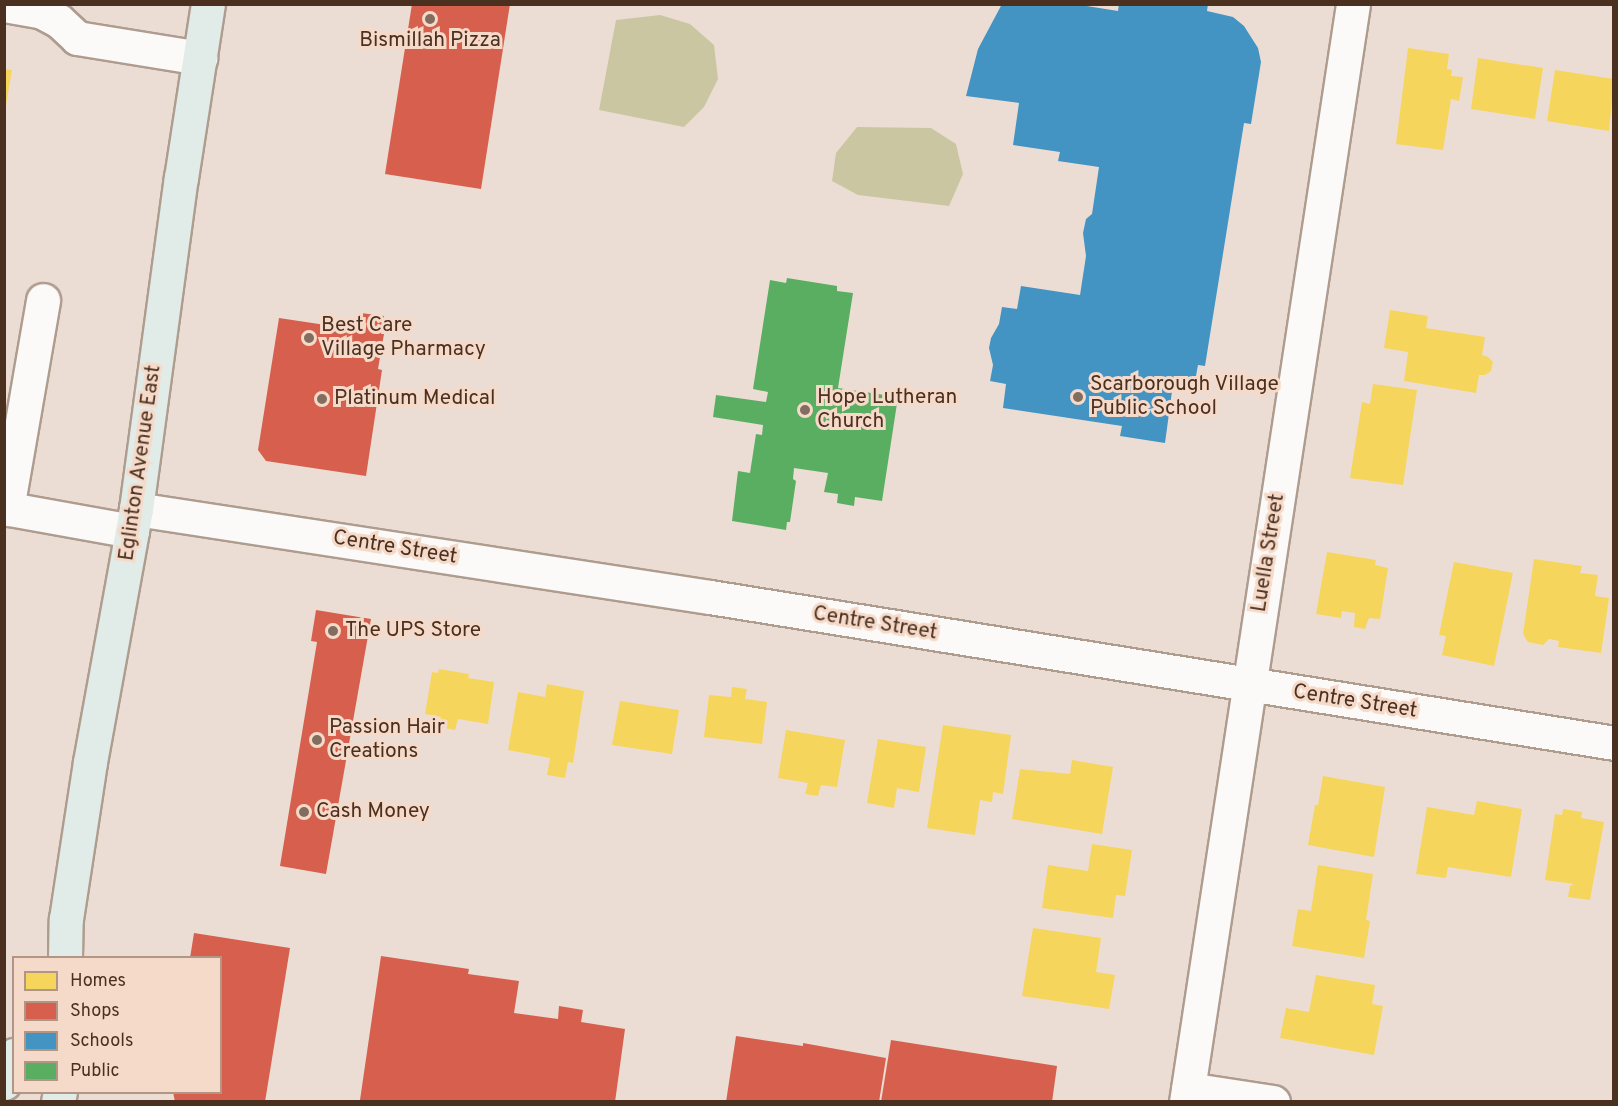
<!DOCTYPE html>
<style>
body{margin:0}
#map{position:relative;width:1618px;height:1106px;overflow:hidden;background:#ecddd4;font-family:Overpass,sans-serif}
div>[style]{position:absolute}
.green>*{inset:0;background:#cac6a1}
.homes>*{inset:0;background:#f6d55c}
.shops>*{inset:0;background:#d6604d}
.schools>*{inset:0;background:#4393c3}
.public>*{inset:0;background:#5aae61}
.roads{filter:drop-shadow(2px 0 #ae9c8f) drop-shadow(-2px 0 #ae9c8f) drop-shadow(0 2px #ae9c8f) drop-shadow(0 -2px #ae9c8f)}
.minor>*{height:33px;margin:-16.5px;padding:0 16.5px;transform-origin:16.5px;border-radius:16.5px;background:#fcfaf9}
.major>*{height:33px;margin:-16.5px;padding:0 16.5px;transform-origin:16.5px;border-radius:16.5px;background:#e1ebe8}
.dots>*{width:16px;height:16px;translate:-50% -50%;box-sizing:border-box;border:3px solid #f6dac9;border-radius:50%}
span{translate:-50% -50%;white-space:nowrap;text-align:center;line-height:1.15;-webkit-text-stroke:6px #f6dac9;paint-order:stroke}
.poi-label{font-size:21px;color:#4b301f}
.left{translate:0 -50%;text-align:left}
.street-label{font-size:21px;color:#4b301f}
.frame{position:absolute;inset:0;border:6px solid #4b301f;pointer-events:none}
.legend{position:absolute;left:12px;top:956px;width:210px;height:138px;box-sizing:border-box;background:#f6dac9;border:2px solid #b29685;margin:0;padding:8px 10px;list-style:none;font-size:18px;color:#4b301f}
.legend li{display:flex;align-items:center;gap:12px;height:30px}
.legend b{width:30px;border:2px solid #b29685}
</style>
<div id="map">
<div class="green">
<div style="clip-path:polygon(660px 15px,690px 24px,714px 45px,718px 79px,704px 107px,684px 127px,599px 110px,616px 20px)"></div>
<div style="clip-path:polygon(857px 127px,931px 128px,956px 144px,963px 174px,949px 206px,858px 195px,832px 181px,836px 153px)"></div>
</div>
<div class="homes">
<div style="clip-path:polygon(1408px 48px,1449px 54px,1447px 69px,1452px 70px,1451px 76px,1463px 77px,1459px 101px,1451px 99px,1443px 150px,1396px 144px)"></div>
<div style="clip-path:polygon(1478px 58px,1543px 68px,1535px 119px,1471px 109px)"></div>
<div style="clip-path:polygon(4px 69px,12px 70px,6px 105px,4px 105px)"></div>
<div style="clip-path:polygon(1555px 70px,1614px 79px,1609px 131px,1547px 121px)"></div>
<div style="clip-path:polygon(1390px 310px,1428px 316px,1426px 328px,1485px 337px,1482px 355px,1488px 357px,1493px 362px,1491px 371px,1485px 375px,1479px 375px,1476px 393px,1404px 381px,1408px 352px,1384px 348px)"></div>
<div style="clip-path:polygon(1373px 384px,1417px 390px,1403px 485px,1350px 478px,1362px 402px,1370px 404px)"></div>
<div style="clip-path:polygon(1327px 552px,1376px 560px,1375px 565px,1388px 568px,1380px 619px,1369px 618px,1365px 629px,1354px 627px,1355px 613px,1342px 611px,1341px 618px,1316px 614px)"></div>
<div style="clip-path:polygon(1534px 559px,1582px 566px,1580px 573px,1598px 575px,1595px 596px,1609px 598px,1601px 653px,1558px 647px,1559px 641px,1549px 639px,1543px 645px,1528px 642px,1523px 634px)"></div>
<div style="clip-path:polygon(1454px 562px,1513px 573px,1494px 666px,1442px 655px,1446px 636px,1439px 635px)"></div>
<div style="clip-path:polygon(439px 669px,469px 674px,468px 678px,494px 682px,488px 724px,458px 719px,455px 730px,439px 727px,441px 717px,425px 714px,432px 672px,438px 673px)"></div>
<div style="clip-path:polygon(547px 684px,584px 691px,573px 763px,568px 762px,565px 778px,547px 775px,550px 758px,508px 750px,518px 692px,545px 697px)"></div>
<div style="clip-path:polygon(732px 687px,747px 689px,745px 699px,767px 702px,762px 744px,704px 737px,709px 695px,731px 697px)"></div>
<div style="clip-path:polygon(620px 701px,679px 710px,672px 754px,612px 745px)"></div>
<div style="clip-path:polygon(943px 725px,1011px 735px,1003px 794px,993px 792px,992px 802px,980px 800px,975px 835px,927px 828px)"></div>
<div style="clip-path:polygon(786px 730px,845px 740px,837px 787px,821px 785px,818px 796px,805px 794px,808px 783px,778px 778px)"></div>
<div style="clip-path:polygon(878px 739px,926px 747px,919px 792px,897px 788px,894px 808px,867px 803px)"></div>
<div style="clip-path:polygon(1072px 760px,1113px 767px,1102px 834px,1012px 819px,1020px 769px,1070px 774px)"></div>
<div style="clip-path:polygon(1323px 776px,1385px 787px,1374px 857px,1308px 845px,1315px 805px,1318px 805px)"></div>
<div style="clip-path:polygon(1477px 801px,1522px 809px,1511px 877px,1448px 867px,1446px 878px,1416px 874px,1427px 807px,1474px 815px)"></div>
<div style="clip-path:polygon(1563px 809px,1582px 812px,1581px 818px,1604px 822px,1590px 900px,1568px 897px,1570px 886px,1574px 884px,1545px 880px,1555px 814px,1562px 815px)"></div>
<div style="clip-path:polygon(1092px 844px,1132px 850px,1125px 896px,1116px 895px,1113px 918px,1042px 908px,1048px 865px,1088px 871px)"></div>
<div style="clip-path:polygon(1318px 865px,1373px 874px,1366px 920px,1370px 921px,1364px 958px,1292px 946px,1298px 909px,1311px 911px)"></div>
<div style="clip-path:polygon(1033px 928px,1101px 938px,1096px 972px,1115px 975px,1109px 1009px,1022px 996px)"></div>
<div style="clip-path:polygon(1316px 975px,1375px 985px,1372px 1004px,1383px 1006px,1374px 1055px,1280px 1038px,1286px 1008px,1309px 1012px)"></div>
</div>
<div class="shops">
<div style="clip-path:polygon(412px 4px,510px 4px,481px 189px,385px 174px)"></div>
<div style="clip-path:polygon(361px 313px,384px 316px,381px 334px,384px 334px,378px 369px,382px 370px,366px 476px,266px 461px,258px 450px,279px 318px,359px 330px)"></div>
<div style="clip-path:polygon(316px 610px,371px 619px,326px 874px,280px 866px,317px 642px,311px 641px)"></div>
<div style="clip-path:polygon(194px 933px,290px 948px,265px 1102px,175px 1102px,173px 1092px,220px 1092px,220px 958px,190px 958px)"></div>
<div style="clip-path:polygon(381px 956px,469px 969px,468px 974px,519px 981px,514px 1013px,558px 1019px,559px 1006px,583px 1010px,581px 1022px,625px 1029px,615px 1102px,360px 1100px)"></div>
<div style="clip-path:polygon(736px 1036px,803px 1046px,803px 1043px,886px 1058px,879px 1102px,726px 1102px)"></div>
<div style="clip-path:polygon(891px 1040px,1057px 1066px,1052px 1102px,881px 1102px)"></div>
</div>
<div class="schools">
<div style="clip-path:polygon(1002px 4px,1074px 4px,1118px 11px,1119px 4px,1208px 4px,1207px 11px,1233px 17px,1244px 26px,1258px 48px,1261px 62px,1251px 124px,1244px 123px,1205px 366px,1198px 365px,1194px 387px,1173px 384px,1165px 443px,1120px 436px,1122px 426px,1003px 408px,1006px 384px,990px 381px,993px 365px,989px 348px,991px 338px,999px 324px,1002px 307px,1017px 309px,1021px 286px,1080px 295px,1086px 256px,1083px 233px,1086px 219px,1092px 214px,1099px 167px,1058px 161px,1060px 152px,1013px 145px,1019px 103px,966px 96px,978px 49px)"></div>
</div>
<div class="public">
<div style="clip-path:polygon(787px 278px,837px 286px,837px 291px,853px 293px,838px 388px,898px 397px,882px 501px,855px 497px,854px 506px,837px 503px,838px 494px,824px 492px,828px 473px,794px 468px,793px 479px,796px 481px,790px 522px,787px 522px,786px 530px,732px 521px,738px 471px,750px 473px,756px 434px,762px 435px,763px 425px,713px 417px,716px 395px,766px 402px,768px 392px,753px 389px,770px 280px,786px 283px)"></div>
</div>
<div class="roads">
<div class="minor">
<div style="left:4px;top:5px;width:39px;rotate:10deg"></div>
<div style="left:42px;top:12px;width:19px;rotate:28deg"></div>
<div style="left:59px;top:21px;width:25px;rotate:43deg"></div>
<div style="left:77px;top:38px;width:125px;rotate:9.2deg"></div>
<div style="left:4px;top:508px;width:130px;rotate:10.2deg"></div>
<div style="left:7px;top:509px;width:212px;rotate:-80.2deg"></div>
<div style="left:136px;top:509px;width:581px;rotate:8.72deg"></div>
<div style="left:710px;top:597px;width:916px;rotate:9.17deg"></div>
<div style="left:1188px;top:1089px;width:86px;rotate:8.7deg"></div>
<div style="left:1186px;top:1102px;width:1111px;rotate:-81.35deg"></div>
</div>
<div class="major">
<div style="left:65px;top:958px;width:39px;rotate:-89deg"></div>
<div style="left:66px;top:919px;width:159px;rotate:-81.3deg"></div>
<div style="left:90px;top:762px;width:257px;rotate:-79.7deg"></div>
<div style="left:136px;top:509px;width:334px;rotate:-82.3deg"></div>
<div style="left:181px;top:178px;width:176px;rotate:-81.2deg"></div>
<div style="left:4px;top:1083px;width:30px;rotate:-70deg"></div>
<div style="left:58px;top:1102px;width:10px;rotate:-79deg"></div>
</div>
</div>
<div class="dots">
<div style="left:430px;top:19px;background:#836d5e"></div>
<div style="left:309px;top:338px;background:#836d5e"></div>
<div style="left:1078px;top:397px;background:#836d5e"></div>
<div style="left:322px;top:399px;background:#836d5e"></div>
<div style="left:805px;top:410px;background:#836d5e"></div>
<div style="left:333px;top:631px;background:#836d5e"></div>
<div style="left:317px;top:740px;background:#836d5e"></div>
<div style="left:304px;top:812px;background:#836d5e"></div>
</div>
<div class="poi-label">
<span style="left:430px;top:41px">Bismillah Pizza</span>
<span class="left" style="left:321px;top:338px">Best Care<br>Village Pharmacy</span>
<span class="left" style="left:1090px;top:397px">Scarborough Village<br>Public School</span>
<span class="left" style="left:817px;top:410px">Hope Lutheran<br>Church</span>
<span class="left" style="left:334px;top:399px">Platinum Medical</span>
<span class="left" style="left:345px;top:631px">The UPS Store</span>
<span class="left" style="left:329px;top:740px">Passion Hair<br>Creations</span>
<span class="left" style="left:316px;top:812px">Cash Money</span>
</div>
<div class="street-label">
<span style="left:141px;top:463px;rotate:-82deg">Eglinton Avenue East</span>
<span style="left:395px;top:548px;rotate:9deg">Centre Street</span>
<span style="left:1269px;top:553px;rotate:-81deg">Luella Street</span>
<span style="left:875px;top:624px;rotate:9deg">Centre Street</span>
<span style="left:1355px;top:702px;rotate:9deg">Centre Street</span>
</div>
<div class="frame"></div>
<ul class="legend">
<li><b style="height:16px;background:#f6d55c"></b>Homes</li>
<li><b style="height:16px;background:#d6604d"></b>Shops</li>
<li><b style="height:16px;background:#4393c3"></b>Schools</li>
<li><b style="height:16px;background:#5aae61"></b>Public</li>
</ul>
</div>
